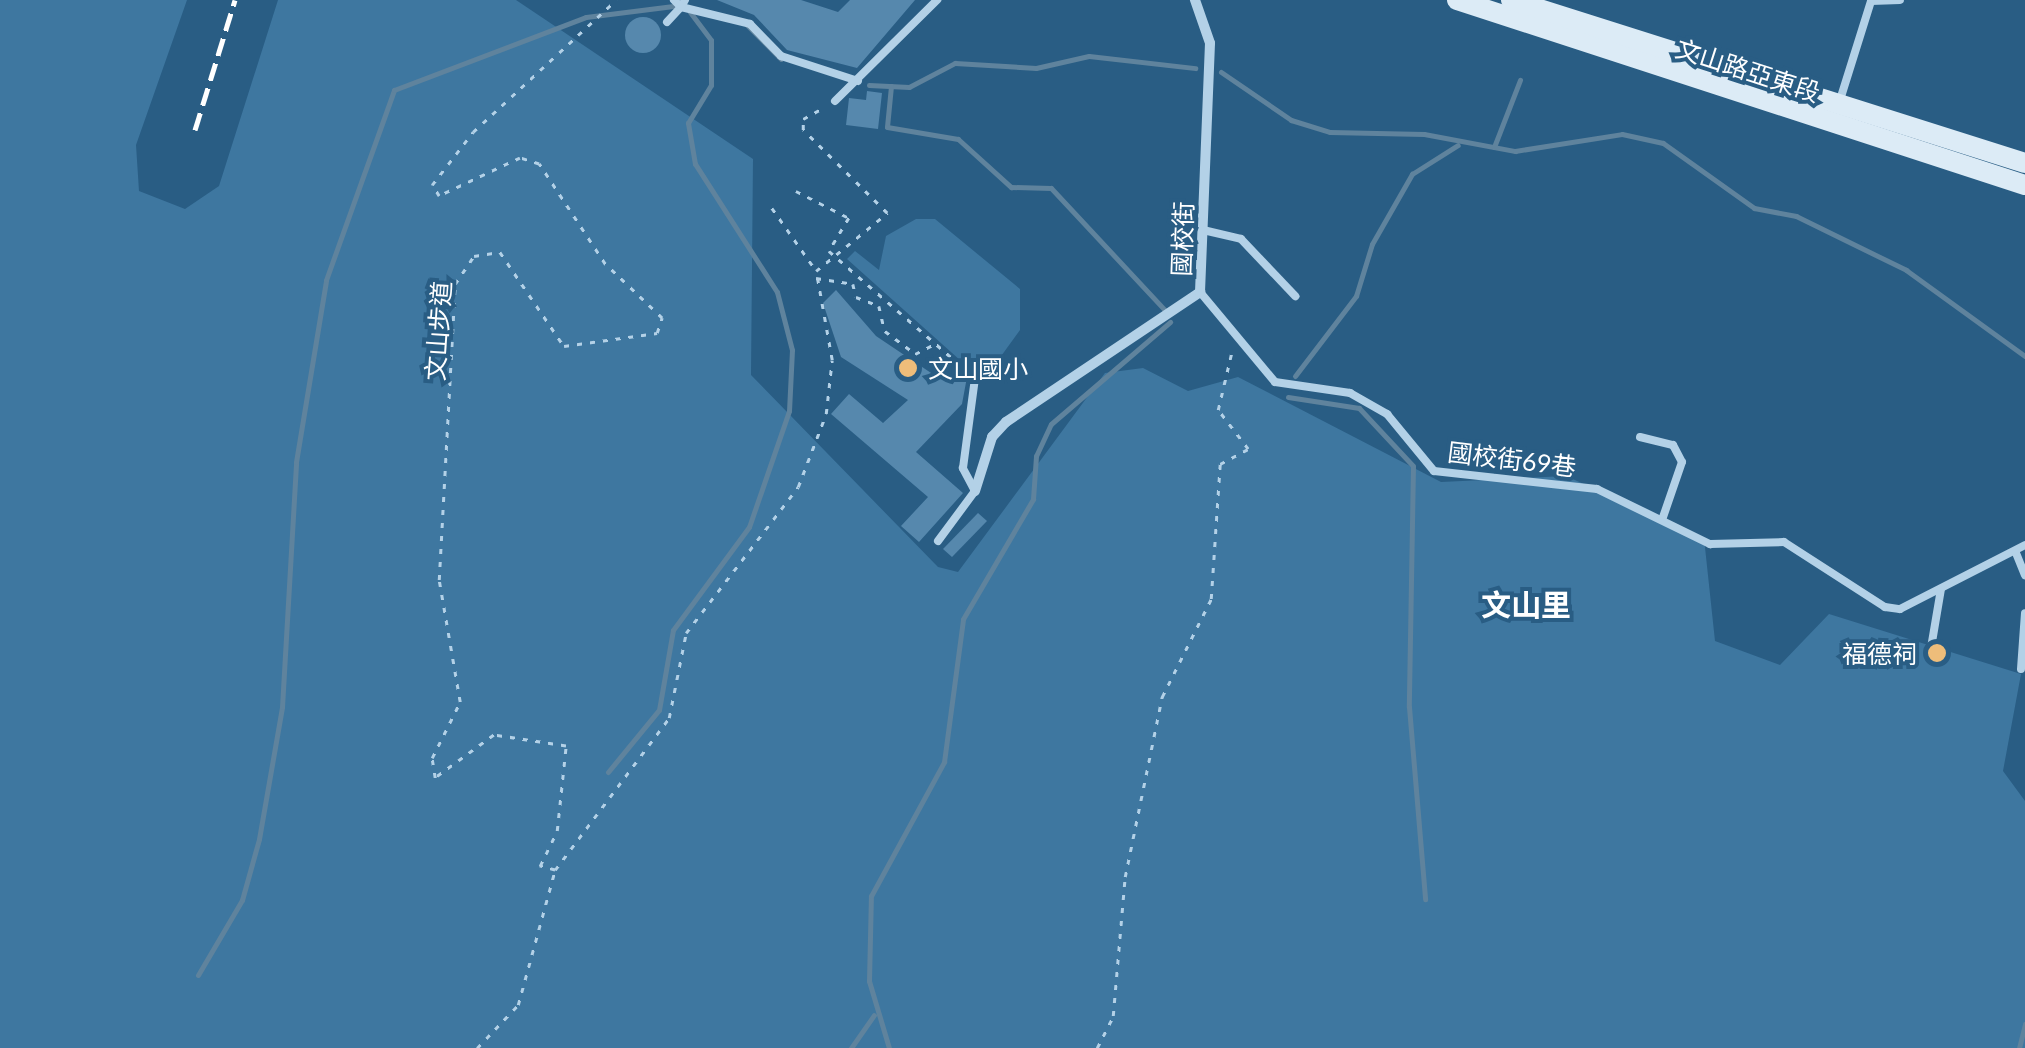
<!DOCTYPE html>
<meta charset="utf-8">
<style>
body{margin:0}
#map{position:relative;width:2025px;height:1048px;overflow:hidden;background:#295d84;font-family:Lato,"Noto Sans TC",sans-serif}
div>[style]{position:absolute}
.green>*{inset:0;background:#3e77a0}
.stream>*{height:5px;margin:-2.5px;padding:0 2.5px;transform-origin:2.5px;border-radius:2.5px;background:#5f839d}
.building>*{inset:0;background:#5688ad}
.round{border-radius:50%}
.path>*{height:2.5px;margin-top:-1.25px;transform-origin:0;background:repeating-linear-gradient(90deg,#b3d1e7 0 5px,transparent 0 13px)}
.lane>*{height:8px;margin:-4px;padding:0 4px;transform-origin:4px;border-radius:4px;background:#b3d1e7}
.street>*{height:10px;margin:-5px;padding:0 5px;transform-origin:5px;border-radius:5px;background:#b3d1e7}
.secondary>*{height:20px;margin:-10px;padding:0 10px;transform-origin:10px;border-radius:10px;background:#dcebf6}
.rail>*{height:5px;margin-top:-2.5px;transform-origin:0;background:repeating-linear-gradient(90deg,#fff 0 18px,transparent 0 26px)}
.dots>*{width:28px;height:28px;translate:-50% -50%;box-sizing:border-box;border:5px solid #295d84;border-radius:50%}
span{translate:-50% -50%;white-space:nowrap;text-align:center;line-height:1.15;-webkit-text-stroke:8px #295d84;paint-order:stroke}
.street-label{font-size:25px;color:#fff}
.poi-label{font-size:25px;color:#fff}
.left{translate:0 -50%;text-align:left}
.right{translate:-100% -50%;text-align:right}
.quarter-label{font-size:30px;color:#fff;font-weight:700}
</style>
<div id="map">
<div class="green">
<div style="clip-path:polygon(0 0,187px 0,136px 145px,139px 191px,185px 209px,219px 186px,278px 0,516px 0,753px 159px,751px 375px,938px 567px,958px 572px,1105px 373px,1143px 368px,1188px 391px,1238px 377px,1441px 482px,1566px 476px,1704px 538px,1715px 641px,1780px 665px,1829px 614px,2021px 674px,2003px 771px,2025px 801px,2025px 1048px,0 1048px)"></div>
<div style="clip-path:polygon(916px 219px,935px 219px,1020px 289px,1020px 330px,999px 359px,961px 361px,847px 259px,855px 251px,879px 270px,886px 236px)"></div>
</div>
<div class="stream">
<div style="left:747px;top:25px;width:48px;rotate:45deg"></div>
<div style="left:1221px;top:72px;width:85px;rotate:34.4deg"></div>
<div style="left:1291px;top:120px;width:41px;rotate:17.1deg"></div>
<div style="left:1330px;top:132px;width:94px;rotate:1.2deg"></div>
<div style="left:1424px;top:134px;width:93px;rotate:10.6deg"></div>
<div style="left:1515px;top:151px;width:108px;rotate:-9deg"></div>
<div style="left:1622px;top:134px;width:42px;rotate:12.4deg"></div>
<div style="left:1663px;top:143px;width:112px;rotate:35.5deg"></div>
<div style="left:1754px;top:208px;width:43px;rotate:10.8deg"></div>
<div style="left:1796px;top:216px;width:123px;rotate:26.1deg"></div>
<div style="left:1906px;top:270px;width:147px;rotate:35.9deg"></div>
<div style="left:869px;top:85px;width:40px;rotate:2.9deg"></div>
<div style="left:909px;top:87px;width:52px;rotate:-27.6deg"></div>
<div style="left:955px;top:63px;width:81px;rotate:3.5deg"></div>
<div style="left:1036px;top:68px;width:54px;rotate:-12.8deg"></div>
<div style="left:1089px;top:56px;width:107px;rotate:6.5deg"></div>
<div style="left:891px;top:86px;width:41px;rotate:95.6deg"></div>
<div style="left:887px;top:127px;width:72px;rotate:9.6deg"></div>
<div style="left:958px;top:139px;width:72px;rotate:42.2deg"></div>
<div style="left:1011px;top:187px;width:40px;rotate:1.4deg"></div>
<div style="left:1051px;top:188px;width:166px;rotate:47deg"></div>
<div style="left:1494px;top:147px;width:72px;rotate:-68.8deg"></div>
<div style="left:1295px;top:376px;width:101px;rotate:-52.7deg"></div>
<div style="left:1356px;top:296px;width:54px;rotate:-72.9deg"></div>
<div style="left:1372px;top:244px;width:81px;rotate:-60.3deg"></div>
<div style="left:1412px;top:174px;width:54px;rotate:-32.2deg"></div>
<div style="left:1288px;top:397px;width:72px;rotate:8.8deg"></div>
<div style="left:1359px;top:408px;width:79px;rotate:47deg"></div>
<div style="left:1413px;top:466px;width:241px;rotate:91deg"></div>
<div style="left:1409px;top:707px;width:193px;rotate:85.2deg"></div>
<div style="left:608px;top:772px;width:80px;rotate:-50.6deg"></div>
<div style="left:659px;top:710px;width:81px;rotate:-80.1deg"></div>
<div style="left:673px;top:630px;width:128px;rotate:-53.6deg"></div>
<div style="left:749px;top:527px;width:123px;rotate:-71deg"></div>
<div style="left:789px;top:411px;width:61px;rotate:-87.2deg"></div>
<div style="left:792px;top:350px;width:60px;rotate:-104.5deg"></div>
<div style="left:777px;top:292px;width:152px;rotate:-122.6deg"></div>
<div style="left:695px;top:164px;width:42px;rotate:-99.7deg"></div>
<div style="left:688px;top:123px;width:44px;rotate:-58.8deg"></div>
<div style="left:711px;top:85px;width:45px;rotate:-90deg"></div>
<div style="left:711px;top:40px;width:35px;rotate:-127deg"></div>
<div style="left:198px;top:975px;width:87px;rotate:-59.6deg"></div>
<div style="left:242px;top:900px;width:63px;rotate:-74.4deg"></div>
<div style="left:259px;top:839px;width:134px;rotate:-80.1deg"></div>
<div style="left:282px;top:707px;width:245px;rotate:-86.7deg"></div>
<div style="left:296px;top:462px;width:184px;rotate:-80.6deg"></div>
<div style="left:326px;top:280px;width:202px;rotate:-70.3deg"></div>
<div style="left:394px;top:90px;width:205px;rotate:-20.8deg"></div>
<div style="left:586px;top:17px;width:96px;rotate:-7.2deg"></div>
<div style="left:851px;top:1048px;width:40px;rotate:-55.1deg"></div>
<div style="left:889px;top:1048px;width:70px;rotate:-106.6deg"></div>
<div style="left:869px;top:981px;width:85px;rotate:-88.7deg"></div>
<div style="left:871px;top:896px;width:153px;rotate:-61.4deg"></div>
<div style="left:944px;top:762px;width:144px;rotate:-82.4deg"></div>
<div style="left:963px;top:619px;width:139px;rotate:-59.7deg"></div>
<div style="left:1033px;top:499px;width:43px;rotate:-86deg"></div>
<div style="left:1036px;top:456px;width:35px;rotate:-65deg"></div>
<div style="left:1051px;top:424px;width:157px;rotate:-40.6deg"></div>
<div style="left:2019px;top:1048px;width:25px;rotate:-76deg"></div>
</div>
<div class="building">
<div style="clip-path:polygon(717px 0,801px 0,838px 12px,850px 0,915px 0,857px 68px,787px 50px,754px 15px)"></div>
<div class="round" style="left:625px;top:17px;width:36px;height:36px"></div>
<div style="clip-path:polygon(867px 91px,882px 93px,878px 129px,846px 125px,849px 98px,866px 100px)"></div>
<div style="clip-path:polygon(836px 290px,876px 336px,940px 379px,967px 377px,962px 404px,916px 452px,963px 493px,919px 542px,901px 526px,928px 497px,831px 414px,849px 394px,883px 423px,908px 400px,841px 357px,823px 303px)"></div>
<div style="clip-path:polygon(978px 513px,987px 521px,952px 557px,943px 549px)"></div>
</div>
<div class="path">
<div style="left:796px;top:191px;width:59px;rotate:27deg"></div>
<div style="left:849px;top:218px;width:39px;rotate:121deg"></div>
<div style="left:829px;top:251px;width:183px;rotate:41deg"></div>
<div style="left:772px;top:208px;width:75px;rotate:54.8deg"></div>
<div style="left:816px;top:278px;width:37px;rotate:9deg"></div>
<div style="left:853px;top:284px;width:13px;rotate:77deg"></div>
<div style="left:856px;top:297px;width:25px;rotate:21deg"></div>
<div style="left:879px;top:306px;width:26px;rotate:77deg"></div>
<div style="left:885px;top:331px;width:38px;rotate:37deg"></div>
<div style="left:915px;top:354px;width:20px;rotate:-27deg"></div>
<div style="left:555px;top:870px;width:16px;rotate:-165deg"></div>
<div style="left:540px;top:866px;width:39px;rotate:-64deg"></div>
<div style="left:557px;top:831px;width:85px;rotate:-84deg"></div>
<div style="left:566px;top:746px;width:73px;rotate:-171.3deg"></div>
<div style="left:494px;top:735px;width:73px;rotate:143.9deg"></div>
<div style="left:435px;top:778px;width:20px;rotate:-99deg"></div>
<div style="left:432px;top:758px;width:63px;rotate:-63.4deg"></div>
<div style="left:460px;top:702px;width:124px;rotate:-99.8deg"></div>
<div style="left:439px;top:580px;width:296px;rotate:-86.9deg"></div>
<div style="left:455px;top:284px;width:34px;rotate:-56deg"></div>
<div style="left:474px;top:256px;width:26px;rotate:-9deg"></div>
<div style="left:500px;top:252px;width:114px;rotate:55.8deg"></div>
<div style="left:564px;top:346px;width:94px;rotate:-8deg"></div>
<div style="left:657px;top:333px;width:16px;rotate:-72deg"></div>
<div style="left:662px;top:318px;width:79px;rotate:-136.5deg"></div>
<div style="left:605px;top:264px;width:120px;rotate:-123.4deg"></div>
<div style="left:539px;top:164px;width:20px;rotate:-162deg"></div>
<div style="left:520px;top:158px;width:89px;rotate:154.9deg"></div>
<div style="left:439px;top:196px;width:13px;rotate:-122deg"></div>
<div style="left:432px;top:185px;width:67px;rotate:-52.3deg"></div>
<div style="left:473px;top:132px;width:195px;rotate:-42.7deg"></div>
<div style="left:477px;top:1048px;width:59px;rotate:-46.4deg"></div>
<div style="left:518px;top:1005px;width:140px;rotate:-74.7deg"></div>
<div style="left:555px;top:870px;width:190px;rotate:-53.1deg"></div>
<div style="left:669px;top:718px;width:87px;rotate:-78.7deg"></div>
<div style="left:686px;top:633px;width:184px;rotate:-52.5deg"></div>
<div style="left:798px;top:487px;width:78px;rotate:-69deg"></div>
<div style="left:826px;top:414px;width:54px;rotate:-83.7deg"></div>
<div style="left:832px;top:360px;width:90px;rotate:-100.2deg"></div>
<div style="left:816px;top:271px;width:92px;rotate:-39.2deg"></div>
<div style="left:887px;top:213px;width:118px;rotate:-135.3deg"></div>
<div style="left:803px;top:130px;width:11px;rotate:-90deg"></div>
<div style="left:803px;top:119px;width:25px;rotate:-29deg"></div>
<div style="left:1097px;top:1048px;width:36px;rotate:-63deg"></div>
<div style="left:1113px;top:1016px;width:140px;rotate:-85.1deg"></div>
<div style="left:1125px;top:877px;width:184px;rotate:-78.4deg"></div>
<div style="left:1162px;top:697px;width:110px;rotate:-63.4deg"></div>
<div style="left:1211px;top:599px;width:135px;rotate:-86.2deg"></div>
<div style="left:1220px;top:464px;width:32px;rotate:-28deg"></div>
<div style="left:1248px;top:449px;width:49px;rotate:-127.6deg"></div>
<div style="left:1218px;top:410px;width:61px;rotate:-76.7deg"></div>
</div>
<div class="lane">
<div style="left:685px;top:0;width:8px;rotate:120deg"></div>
<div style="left:681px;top:7px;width:71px;rotate:13.8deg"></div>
<div style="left:750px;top:24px;width:45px;rotate:45.9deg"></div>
<div style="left:781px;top:56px;width:81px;rotate:18deg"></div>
<div style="left:667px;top:22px;width:21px;rotate:-47deg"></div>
<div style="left:681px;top:7px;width:10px;rotate:-135deg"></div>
<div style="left:1840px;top:100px;width:104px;rotate:-72.6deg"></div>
<div style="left:1871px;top:1px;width:29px;rotate:-2deg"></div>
<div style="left:835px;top:101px;width:144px;rotate:-44.7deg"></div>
<div style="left:1203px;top:230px;width:39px;rotate:13deg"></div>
<div style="left:1241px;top:239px;width:79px;rotate:46.5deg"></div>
<div style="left:1200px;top:292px;width:117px;rotate:50.2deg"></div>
<div style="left:1275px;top:382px;width:76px;rotate:8.3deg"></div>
<div style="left:1350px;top:393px;width:43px;rotate:29.6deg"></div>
<div style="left:1387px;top:414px;width:74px;rotate:50.5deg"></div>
<div style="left:1434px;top:471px;width:164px;rotate:6.3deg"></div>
<div style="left:1597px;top:489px;width:126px;rotate:26deg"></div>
<div style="left:1710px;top:544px;width:74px;rotate:-1.5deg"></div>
<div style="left:1784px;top:542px;width:120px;rotate:32.8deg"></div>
<div style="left:1885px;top:607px;width:15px;rotate:8deg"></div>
<div style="left:1900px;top:609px;width:140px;rotate:-27.1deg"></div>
<div style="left:1640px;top:437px;width:34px;rotate:14deg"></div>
<div style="left:1673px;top:445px;width:19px;rotate:62deg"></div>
<div style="left:1682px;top:462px;width:61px;rotate:109deg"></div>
<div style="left:938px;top:541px;width:62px;rotate:-53.5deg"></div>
<div style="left:975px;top:491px;width:26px;rotate:-118deg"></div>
<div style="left:963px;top:468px;width:91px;rotate:-82.4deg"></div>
<div style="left:2016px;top:553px;width:24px;rotate:68deg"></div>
<div style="left:1931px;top:648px;width:60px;rotate:-80.4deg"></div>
<div style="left:2021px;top:669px;width:56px;rotate:-85.9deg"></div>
</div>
<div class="street">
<div style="left:975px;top:491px;width:57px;rotate:-72.5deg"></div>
<div style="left:992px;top:437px;width:21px;rotate:-47deg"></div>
<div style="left:1006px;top:422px;width:234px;rotate:-33.8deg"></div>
<div style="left:1200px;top:292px;width:249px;rotate:-87.7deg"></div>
<div style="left:1210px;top:43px;width:46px;rotate:-109.2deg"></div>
</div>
<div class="secondary">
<div style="left:1457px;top:0;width:597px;rotate:18.04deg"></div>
<div style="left:1511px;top:0;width:539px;rotate:17.59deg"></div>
</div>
<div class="rail">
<div style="left:195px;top:130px;width:136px;rotate:-72.9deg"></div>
</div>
<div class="dots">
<div style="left:908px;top:368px;background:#eebd7a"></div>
<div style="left:1937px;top:653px;background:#eebd7a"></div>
</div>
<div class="street-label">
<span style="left:1748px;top:70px;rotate:18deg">文山路亞東段</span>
<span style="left:1182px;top:239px;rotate:-88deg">國校街</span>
<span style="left:438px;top:331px;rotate:-86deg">文山步道</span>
<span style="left:1512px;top:459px;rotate:7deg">國校街69巷</span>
</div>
<div class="poi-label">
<span class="left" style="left:928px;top:368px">文山國小</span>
<span class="right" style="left:1917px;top:653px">福德祠</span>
</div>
<div class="quarter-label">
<span style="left:1526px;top:604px">文山里</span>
</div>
</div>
